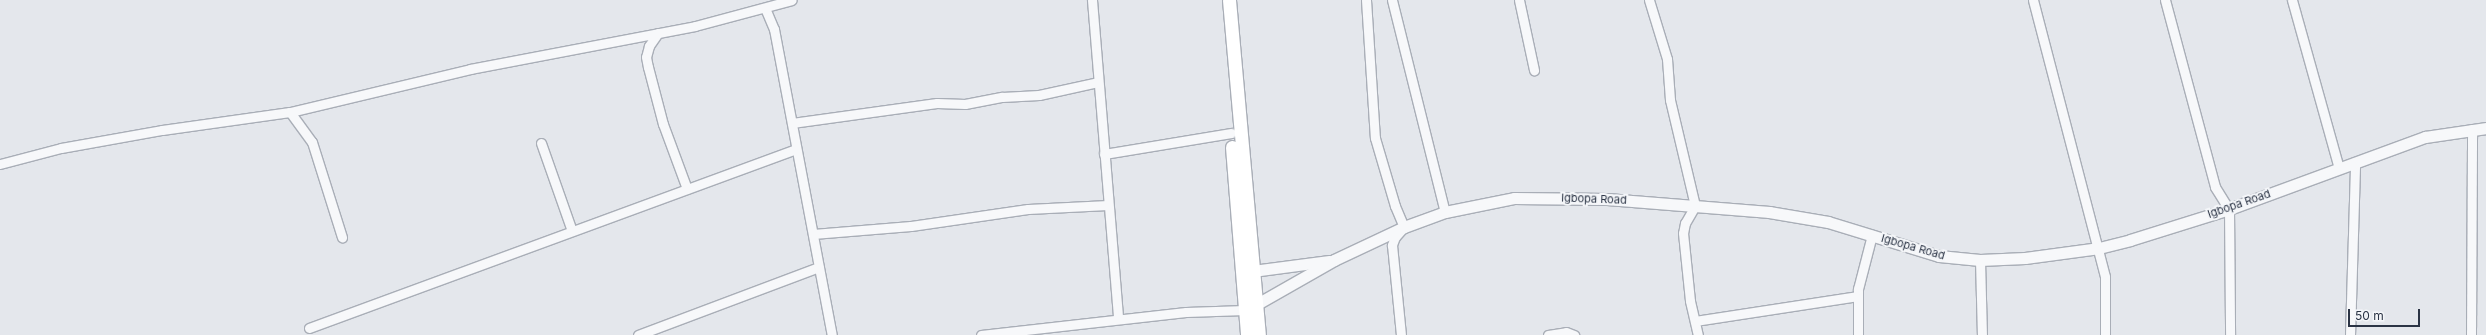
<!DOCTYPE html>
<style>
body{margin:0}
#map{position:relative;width:2486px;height:335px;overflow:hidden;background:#e4e7ec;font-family:Inter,sans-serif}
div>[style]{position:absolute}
.roads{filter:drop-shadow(1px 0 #a9aeb7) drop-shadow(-1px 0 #a9aeb7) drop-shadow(0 1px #a9aeb7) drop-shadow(0 -1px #a9aeb7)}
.minor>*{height:9px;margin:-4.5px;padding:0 4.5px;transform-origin:4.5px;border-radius:4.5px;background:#f7f8fa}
.tertiary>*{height:11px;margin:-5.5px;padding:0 5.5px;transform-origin:5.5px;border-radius:5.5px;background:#f7f8fa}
.secondary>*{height:13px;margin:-6.5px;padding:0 6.5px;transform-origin:6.5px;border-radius:6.5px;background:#fff}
span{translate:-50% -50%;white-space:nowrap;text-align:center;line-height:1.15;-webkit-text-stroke:4px #f4f6f9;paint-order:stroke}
.street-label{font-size:11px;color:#2b3445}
.scale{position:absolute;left:2348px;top:309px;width:72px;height:18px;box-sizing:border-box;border:2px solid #2b3445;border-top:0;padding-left:5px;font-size:12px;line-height:14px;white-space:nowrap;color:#2b3445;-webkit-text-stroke:3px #f4f6f9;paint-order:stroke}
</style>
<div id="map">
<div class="roads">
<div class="minor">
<div style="left:1092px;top:0;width:320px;rotate:85.3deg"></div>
<div style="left:1366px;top:0;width:138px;rotate:86.3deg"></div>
<div style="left:1375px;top:138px;width:71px;rotate:73.6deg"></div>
<div style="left:1395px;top:206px;width:23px;rotate:67deg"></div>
<div style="left:1404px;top:227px;width:13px;rotate:132deg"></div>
<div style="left:1395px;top:237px;width:9px;rotate:111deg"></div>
<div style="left:1392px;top:245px;width:90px;rotate:84.3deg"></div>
<div style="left:1392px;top:0;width:219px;rotate:76deg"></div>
<div style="left:1519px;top:0;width:72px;rotate:77.9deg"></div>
<div style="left:1649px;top:0;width:62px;rotate:73deg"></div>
<div style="left:1667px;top:59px;width:41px;rotate:85.8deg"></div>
<div style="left:1670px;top:100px;width:109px;rotate:76.7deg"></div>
<div style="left:1695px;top:206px;width:20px;rotate:120deg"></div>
<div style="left:1685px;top:223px;width:10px;rotate:101deg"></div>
<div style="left:1683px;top:233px;width:68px;rotate:84.1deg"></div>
<div style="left:1690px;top:301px;width:35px;rotate:77deg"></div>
<div style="left:2033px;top:0;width:286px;rotate:75.4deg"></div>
<div style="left:2105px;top:277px;width:58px;rotate:90deg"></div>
<div style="left:2165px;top:0;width:194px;rotate:75deg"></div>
<div style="left:2215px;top:187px;width:26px;rotate:58deg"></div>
<div style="left:2229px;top:209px;width:126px;rotate:89.5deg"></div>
<div style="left:2292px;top:0;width:174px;rotate:74.4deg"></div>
<div style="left:765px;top:8px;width:23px;rotate:67deg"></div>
<div style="left:774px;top:29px;width:311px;rotate:79.3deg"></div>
<div style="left:658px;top:33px;width:16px;rotate:125deg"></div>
<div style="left:649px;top:46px;width:11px;rotate:105deg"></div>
<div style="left:646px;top:57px;width:10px;rotate:79deg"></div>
<div style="left:648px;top:67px;width:59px;rotate:75.3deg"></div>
<div style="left:663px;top:124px;width:69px;rotate:69.7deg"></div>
<div style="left:290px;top:112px;width:37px;rotate:54deg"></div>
<div style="left:312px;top:142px;width:100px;rotate:72.5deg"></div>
<div style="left:792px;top:123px;width:146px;rotate:-7.9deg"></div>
<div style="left:937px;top:103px;width:28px;rotate:2deg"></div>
<div style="left:965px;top:104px;width:38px;rotate:-11deg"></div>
<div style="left:1002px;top:97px;width:37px;rotate:-3deg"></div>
<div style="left:1039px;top:95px;width:60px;rotate:-12.4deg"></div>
<div style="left:541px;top:143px;width:93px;rotate:70.6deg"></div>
<div style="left:1104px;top:154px;width:129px;rotate:-9.4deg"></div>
<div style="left:0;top:164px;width:63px;rotate:-14.7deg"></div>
<div style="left:61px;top:148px;width:103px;rotate:-10.1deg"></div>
<div style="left:162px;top:130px;width:129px;rotate:-8deg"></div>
<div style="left:290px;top:112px;width:185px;rotate:-13.4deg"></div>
<div style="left:470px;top:69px;width:229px;rotate:-10.8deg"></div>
<div style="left:695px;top:26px;width:100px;rotate:-15deg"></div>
<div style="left:813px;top:234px;width:98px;rotate:-4.7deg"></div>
<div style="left:911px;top:226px;width:118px;rotate:-8.3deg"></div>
<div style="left:1028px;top:209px;width:80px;rotate:-2.9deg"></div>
<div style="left:1980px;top:260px;width:75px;rotate:88.5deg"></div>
<div style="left:1695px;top:321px;width:165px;rotate:-8.7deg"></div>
<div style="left:309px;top:328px;width:519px;rotate:-20.18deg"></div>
<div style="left:638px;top:335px;width:193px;rotate:-20.6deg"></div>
<div style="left:981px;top:335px;width:206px;rotate:-6.4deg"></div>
<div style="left:1186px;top:312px;width:59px;rotate:-1.9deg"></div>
<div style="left:1548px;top:335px;width:18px;rotate:-9deg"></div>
<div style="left:1566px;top:332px;width:9px;rotate:21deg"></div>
<div style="left:1858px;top:335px;width:46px;rotate:-90deg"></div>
<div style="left:1858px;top:289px;width:56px;rotate:-75.5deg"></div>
<div style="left:2350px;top:335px;width:173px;rotate:-88.3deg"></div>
<div style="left:2471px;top:335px;width:206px;rotate:-89.7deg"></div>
</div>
<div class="tertiary">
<div style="left:1245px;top:272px;width:85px;rotate:-7.5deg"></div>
<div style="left:1250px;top:308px;width:97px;rotate:-29.7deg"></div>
<div style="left:1334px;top:260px;width:77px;rotate:-25.2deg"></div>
<div style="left:1404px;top:227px;width:44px;rotate:-20.1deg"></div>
<div style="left:1445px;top:212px;width:70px;rotate:-11.5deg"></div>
<div style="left:1514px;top:198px;width:93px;rotate:0.6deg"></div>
<div style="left:1607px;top:199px;width:163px;rotate:4.6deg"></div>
<div style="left:1769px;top:212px;width:60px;rotate:9.6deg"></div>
<div style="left:1828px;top:222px;width:116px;rotate:17deg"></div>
<div style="left:1939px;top:256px;width:41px;rotate:5.6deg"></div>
<div style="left:1980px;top:260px;width:45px;rotate:-2.5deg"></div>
<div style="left:2025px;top:258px;width:75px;rotate:-7.7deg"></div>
<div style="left:2099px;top:248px;width:32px;rotate:-14deg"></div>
<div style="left:2130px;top:240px;width:104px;rotate:-17.4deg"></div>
<div style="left:2229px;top:209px;width:209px;rotate:-20.2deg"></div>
<div style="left:2425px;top:137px;width:62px;rotate:-8.4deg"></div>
</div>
<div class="secondary">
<div style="left:1229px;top:0;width:336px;rotate:84.9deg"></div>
<div style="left:1232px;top:147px;width:189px;rotate:85.4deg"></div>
</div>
</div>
<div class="street-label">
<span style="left:1594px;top:199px;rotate:2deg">Igbopa Road</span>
<span style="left:2239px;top:204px;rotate:-19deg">Igbopa Road</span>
<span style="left:1913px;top:247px;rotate:16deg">Igbopa Road</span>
</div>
<div class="scale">50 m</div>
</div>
